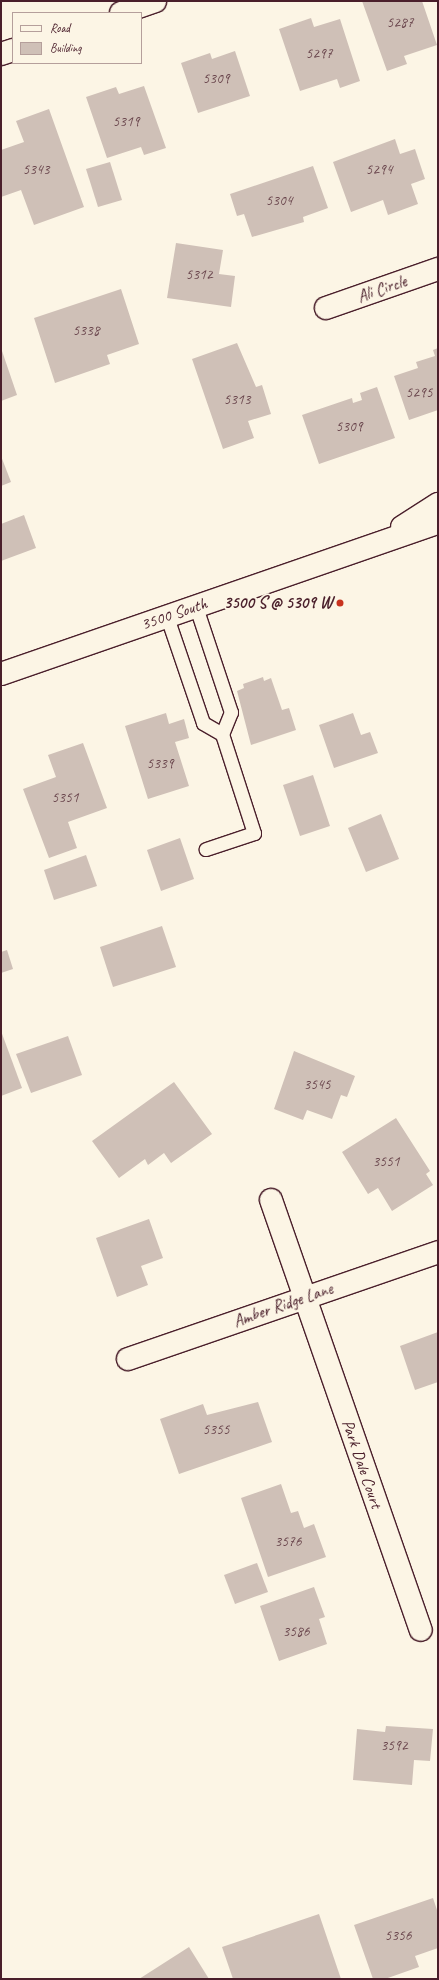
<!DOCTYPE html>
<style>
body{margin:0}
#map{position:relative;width:439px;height:1980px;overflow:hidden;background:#fcf5e5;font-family:Caveat,sans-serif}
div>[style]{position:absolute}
.building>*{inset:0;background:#cfc0b7}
.roads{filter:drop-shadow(1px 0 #4a1f2b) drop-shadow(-1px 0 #4a1f2b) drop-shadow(0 1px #4a1f2b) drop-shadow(0 -1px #4a1f2b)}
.lane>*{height:13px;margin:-6.5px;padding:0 6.5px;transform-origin:6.5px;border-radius:6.5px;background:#fcf5e5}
.street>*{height:22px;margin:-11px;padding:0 11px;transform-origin:11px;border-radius:11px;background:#fcf5e5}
.primary>*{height:22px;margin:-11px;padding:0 11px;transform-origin:11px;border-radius:11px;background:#fcf5e5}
.dots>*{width:11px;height:11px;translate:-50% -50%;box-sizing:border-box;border:2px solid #fcf5e5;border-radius:50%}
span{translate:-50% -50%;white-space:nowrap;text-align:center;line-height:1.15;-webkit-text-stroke:3.5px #fcf5e5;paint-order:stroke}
.number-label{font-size:15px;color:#6b474e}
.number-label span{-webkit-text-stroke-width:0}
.street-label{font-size:17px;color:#4a1f2b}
.poi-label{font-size:17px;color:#4a1f2b;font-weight:700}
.right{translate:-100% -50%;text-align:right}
.frame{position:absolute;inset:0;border:2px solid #4a1f2b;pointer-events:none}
.legend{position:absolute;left:12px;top:12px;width:130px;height:52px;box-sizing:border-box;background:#fcf5e5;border:1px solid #b59f9b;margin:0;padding:5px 7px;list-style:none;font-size:12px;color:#4a1f2b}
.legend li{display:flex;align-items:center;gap:8px;height:20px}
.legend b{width:20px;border:1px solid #b59f9b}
</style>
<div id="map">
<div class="building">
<div style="clip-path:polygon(362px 1px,422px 1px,437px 45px,404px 56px,407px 64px,387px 71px)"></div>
<div style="clip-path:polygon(311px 18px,314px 27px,340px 19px,360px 81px,340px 88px,337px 79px,300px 91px,279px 29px)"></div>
<div style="clip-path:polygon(235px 51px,250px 96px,198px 113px,181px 63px,210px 53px,212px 59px)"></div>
<div style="clip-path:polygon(144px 86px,166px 148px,144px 155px,141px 147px,107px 158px,86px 97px,116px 87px,119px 94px)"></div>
<div style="clip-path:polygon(49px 109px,84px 207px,34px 225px,21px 190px,1px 197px,1px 150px,24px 142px,16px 121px)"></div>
<div style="clip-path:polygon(395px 139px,400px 154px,415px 149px,425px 179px,411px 184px,418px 204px,388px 215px,383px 200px,351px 212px,333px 162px)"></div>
<div style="clip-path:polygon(110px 162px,122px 200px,98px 207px,86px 169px)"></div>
<div style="clip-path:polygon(313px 166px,328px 208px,303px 217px,304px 222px,252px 237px,244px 214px,237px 216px,230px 194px)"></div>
<div style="clip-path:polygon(176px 243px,223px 250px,219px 274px,235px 276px,231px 307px,167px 298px)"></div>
<div style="clip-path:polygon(121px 289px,139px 344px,107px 355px,110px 364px,55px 383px,34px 318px)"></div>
<div style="clip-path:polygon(237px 343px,256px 387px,262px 385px,271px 414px,248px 421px,254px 438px,223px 449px,192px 359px)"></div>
<div style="clip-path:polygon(1px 348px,17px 395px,1px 401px)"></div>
<div style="clip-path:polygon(438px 348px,438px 410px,409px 420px,394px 376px,418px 368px,416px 362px,435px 356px,433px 350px)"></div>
<div style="clip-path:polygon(377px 387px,395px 438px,319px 464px,302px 415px,352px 398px,353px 403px,362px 400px,360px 393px)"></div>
<div style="clip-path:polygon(1px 456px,11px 482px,1px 486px)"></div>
<div style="clip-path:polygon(24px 515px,36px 548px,1px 561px,1px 524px)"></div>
<div style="clip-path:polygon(263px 677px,264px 681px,271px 678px,282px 710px,289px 708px,296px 730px,251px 745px,237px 691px,244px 688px,243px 684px)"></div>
<div style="clip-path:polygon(166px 713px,169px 724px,184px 719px,189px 738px,175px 742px,189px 786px,148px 799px,125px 726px)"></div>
<div style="clip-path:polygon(353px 713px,361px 735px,370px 732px,378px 753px,334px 768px,319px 725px)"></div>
<div style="clip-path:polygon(83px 743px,107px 808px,68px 822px,77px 848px,49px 858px,23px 789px,56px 777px,48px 755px)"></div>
<div style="clip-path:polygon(313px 775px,330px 826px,300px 836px,283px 785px)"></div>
<div style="clip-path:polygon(381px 814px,399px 859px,366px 872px,348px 828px)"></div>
<div style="clip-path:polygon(180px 838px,194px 879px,161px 891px,147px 850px)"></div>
<div style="clip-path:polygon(86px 855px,97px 886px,54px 900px,44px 870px)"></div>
<div style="clip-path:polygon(162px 926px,176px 967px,113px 987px,100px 947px)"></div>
<div style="clip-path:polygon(7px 950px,13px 969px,1px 973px,1px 952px)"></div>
<div style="clip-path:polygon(1px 1031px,22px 1088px,1px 1096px)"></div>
<div style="clip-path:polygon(68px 1036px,82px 1075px,31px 1093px,16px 1054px)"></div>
<div style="clip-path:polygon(294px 1051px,355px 1076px,347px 1097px,341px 1095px,332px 1119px,307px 1110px,303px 1120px,274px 1109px)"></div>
<div style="clip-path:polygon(174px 1082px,212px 1134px,171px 1163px,164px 1153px,148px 1165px,145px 1159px,119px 1178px,92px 1141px)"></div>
<div style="clip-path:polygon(396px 1118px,430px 1171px,426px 1174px,433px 1185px,392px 1211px,378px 1188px,368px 1194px,342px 1152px)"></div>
<div style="clip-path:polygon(149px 1219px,163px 1258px,141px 1266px,148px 1285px,117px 1297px,96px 1238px)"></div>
<div style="clip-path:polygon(438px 1332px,438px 1382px,415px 1390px,400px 1346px)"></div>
<div style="clip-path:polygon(258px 1402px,272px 1442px,179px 1474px,160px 1419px,203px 1404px,207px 1415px)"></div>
<div style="clip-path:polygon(281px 1484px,291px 1513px,298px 1511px,304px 1528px,314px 1524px,326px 1557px,268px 1577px,241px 1498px)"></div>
<div style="clip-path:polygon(257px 1563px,268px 1592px,235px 1604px,224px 1575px)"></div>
<div style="clip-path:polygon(314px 1587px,325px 1617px,319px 1619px,327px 1644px,279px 1661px,260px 1606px)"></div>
<div style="clip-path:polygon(386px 1726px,433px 1729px,430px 1761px,414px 1760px,412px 1785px,353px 1780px,357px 1729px,385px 1732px)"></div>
<div style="clip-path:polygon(433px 1898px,438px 1913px,438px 1948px,415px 1956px,419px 1967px,385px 1979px,373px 1979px,354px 1925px)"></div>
<div style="clip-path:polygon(319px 1914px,341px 1979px,233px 1979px,222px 1947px)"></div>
<div style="clip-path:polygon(189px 1947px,209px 1979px,139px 1979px)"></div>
</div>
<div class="roads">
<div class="lane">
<div style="left:196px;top:607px;width:111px;rotate:71.6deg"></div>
<div style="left:231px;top:712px;width:24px;rotate:112deg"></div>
<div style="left:222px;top:734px;width:104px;rotate:72.1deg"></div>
<div style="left:254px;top:833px;width:51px;rotate:161.6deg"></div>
<div style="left:167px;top:617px;width:112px;rotate:71.2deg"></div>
<div style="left:203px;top:723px;width:22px;rotate:30deg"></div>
</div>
<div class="street">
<div style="left:121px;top:13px;width:36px;rotate:-19deg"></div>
<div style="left:1px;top:54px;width:13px;rotate:-18deg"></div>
<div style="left:326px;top:308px;width:119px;rotate:-19.2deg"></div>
<div style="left:271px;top:1200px;width:455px;rotate:70.8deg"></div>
<div style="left:128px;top:1359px;width:328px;rotate:-19deg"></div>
</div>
<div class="primary">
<div style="left:402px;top:527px;width:43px;rotate:-32.6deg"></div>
<div style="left:1px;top:674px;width:462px;rotate:-19.1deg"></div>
</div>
</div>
<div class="dots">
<div style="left:340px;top:603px;background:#c8321e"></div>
</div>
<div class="number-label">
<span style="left:400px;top:23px">5287</span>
<span style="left:319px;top:54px">5297</span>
<span style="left:216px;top:79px">5309</span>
<span style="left:126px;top:122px">5319</span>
<span style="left:36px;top:170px">5343</span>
<span style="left:379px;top:170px">5294</span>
<span style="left:279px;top:201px">5304</span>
<span style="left:199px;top:275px">5312</span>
<span style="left:86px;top:331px">5338</span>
<span style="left:419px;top:393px">5295</span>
<span style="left:237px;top:400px">5313</span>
<span style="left:349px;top:427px">5309</span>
<span style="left:160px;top:764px">5339</span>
<span style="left:65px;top:798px">5351</span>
<span style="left:317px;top:1085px">3545</span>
<span style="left:386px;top:1162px">3551</span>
<span style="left:216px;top:1430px">5355</span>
<span style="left:288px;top:1542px">3576</span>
<span style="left:296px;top:1632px">3586</span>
<span style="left:394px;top:1746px">3592</span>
<span style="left:398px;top:1936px">5356</span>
</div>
<div class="street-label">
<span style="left:382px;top:289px;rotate:-19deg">Ali Circle</span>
<span style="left:174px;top:614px;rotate:-19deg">3500 South</span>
<span style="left:283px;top:1305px;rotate:-19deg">Amber Ridge Lane</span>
<span style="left:362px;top:1464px;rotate:71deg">Park Dale Court</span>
</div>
<div class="poi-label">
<span class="right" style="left:332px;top:603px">3500 S @ 5309 W</span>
</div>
<div class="frame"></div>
<ul class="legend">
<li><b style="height:5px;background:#fcf5e5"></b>Road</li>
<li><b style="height:11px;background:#cfc0b7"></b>Building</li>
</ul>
</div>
